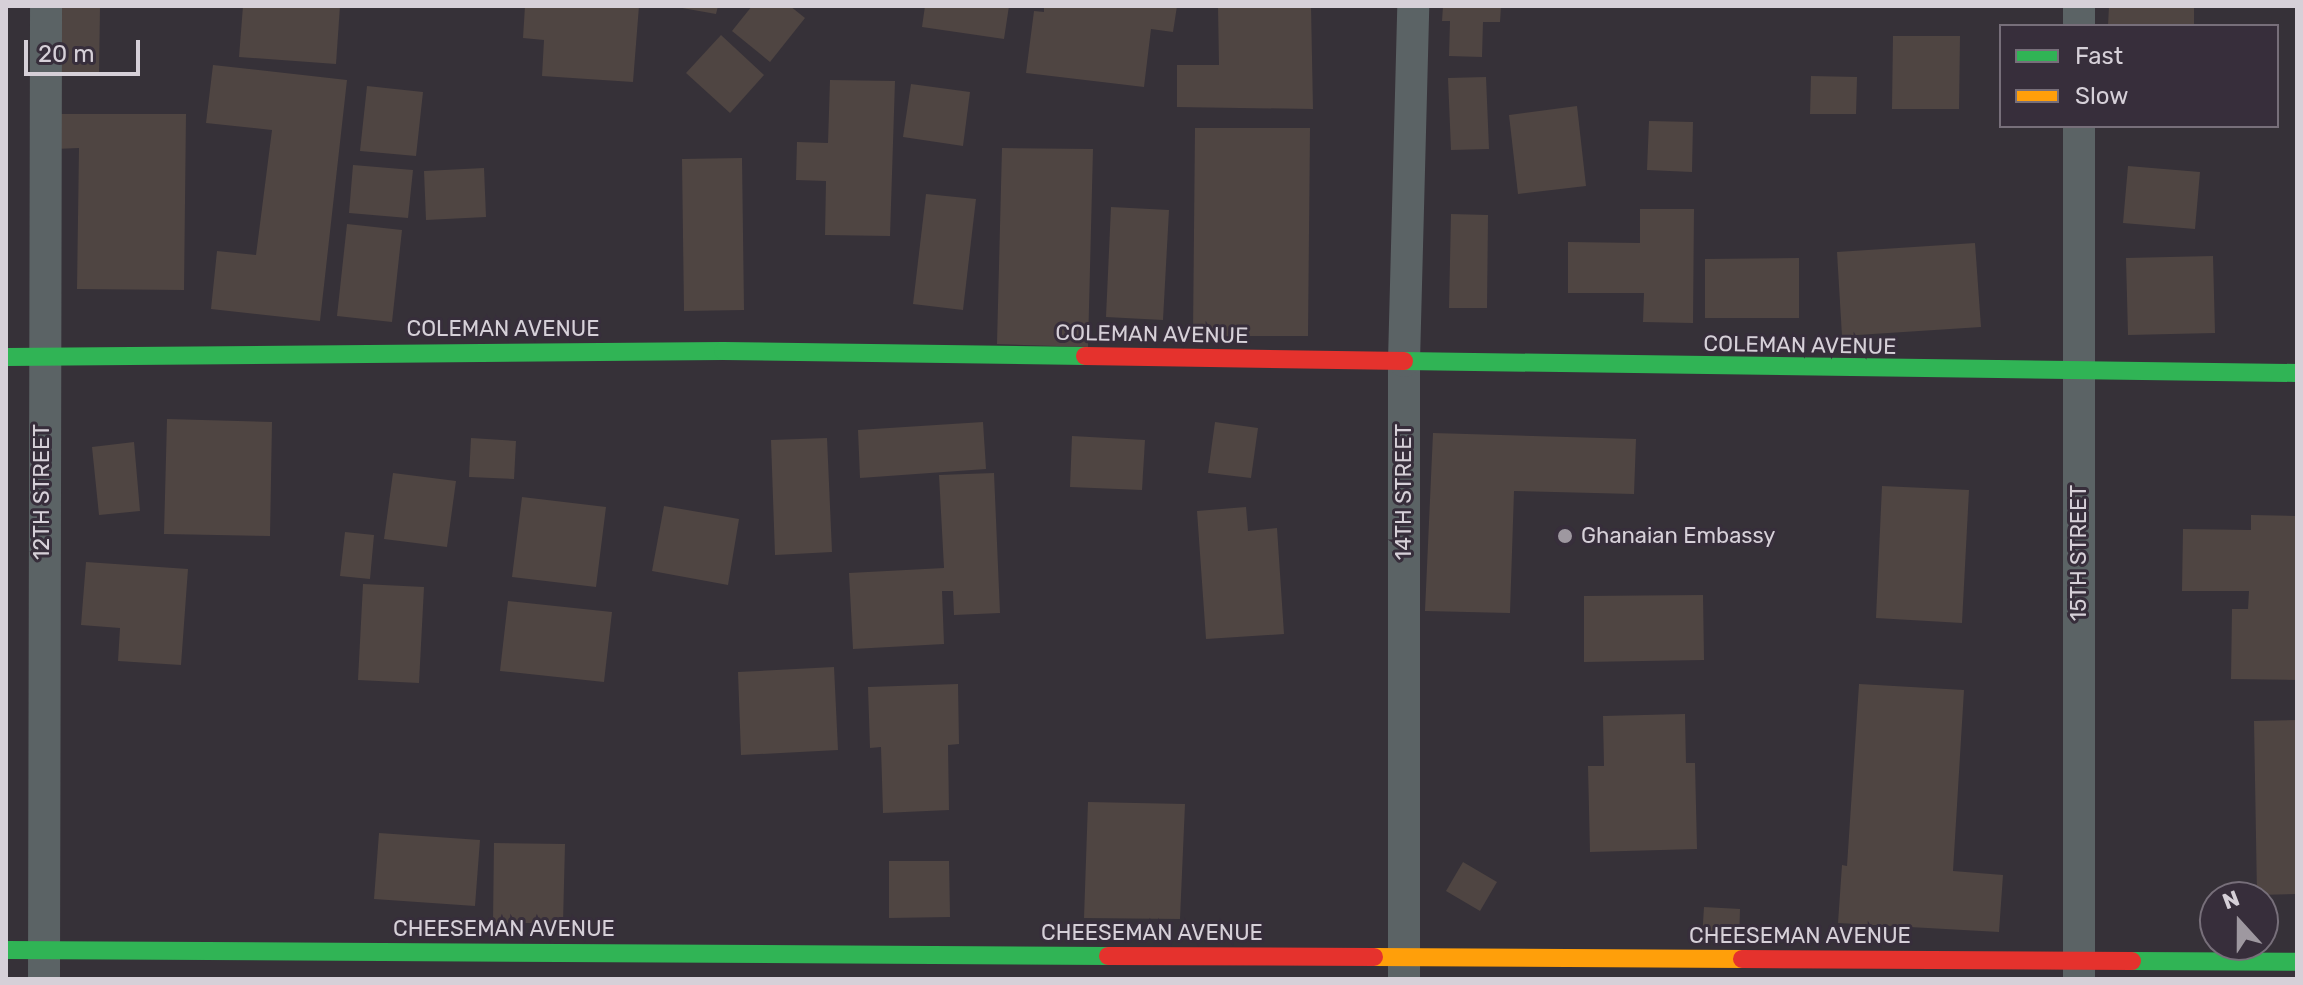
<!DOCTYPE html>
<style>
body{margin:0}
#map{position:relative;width:2303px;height:985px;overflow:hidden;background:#363138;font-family:Rubik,sans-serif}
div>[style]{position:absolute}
.building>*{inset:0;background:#4f4542}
.street>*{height:32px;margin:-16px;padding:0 16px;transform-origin:16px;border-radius:16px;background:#5b6365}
.fast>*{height:18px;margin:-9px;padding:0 9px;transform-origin:9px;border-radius:9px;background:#30b455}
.slow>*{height:18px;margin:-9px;padding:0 9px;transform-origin:9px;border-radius:9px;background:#ff9f0a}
.jam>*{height:18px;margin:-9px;padding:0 9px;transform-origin:9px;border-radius:9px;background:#e5322d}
.dots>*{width:22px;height:22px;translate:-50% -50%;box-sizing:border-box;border:4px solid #372e3b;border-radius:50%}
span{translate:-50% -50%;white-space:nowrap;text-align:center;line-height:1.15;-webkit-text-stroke:6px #372e3b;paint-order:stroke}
.street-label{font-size:22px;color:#d6d0d8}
.poi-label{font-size:22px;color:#d6d0d8}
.left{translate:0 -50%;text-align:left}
.frame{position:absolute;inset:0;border:8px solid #d6d0d8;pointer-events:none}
.legend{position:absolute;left:1999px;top:24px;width:280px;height:104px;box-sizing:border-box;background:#372e3b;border:2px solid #776f7a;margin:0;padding:10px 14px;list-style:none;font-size:24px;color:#d6d0d8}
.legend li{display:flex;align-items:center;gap:16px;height:40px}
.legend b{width:40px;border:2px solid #776f7a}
.north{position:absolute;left:2199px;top:881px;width:80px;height:80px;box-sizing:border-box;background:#372e3b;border:2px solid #776f7a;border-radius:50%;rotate:339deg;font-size:22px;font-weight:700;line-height:32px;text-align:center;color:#d6d0d8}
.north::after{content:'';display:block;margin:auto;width:28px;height:36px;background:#9e98a0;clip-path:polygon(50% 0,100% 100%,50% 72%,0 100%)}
.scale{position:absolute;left:24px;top:40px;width:116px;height:36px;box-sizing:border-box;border:4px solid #d6d0d8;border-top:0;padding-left:10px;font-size:24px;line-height:28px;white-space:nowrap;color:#d6d0d8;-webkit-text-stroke:6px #372e3b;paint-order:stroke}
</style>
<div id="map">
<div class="building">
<div style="clip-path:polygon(38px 6px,100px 6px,99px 75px,37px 74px)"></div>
<div style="clip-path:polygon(243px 6px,340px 6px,336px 64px,239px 57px)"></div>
<div style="clip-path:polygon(525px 6px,639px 6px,633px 82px,542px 76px,544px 40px,523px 38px)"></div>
<div style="clip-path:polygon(671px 6px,718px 6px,716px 14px)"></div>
<div style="clip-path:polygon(752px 6px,790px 6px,805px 18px,770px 62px,732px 31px)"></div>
<div style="clip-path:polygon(925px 6px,1009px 6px,1004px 39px,922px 27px)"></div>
<div style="clip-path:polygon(1044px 6px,1177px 6px,1173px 32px,1151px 29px,1144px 87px,1026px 73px,1034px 11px,1044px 12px)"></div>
<div style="clip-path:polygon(1218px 6px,1311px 6px,1313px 109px,1177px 107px,1177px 65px,1219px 65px)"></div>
<div style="clip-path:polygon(1443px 6px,1501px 6px,1500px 22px,1483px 22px,1482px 57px,1449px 56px,1450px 21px,1442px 21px)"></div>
<div style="clip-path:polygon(2109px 6px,2194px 6px,2194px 26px,2108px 26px)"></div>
<div style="clip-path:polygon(721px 35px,764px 75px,730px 113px,686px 73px)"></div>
<div style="clip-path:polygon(1893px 36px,1960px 36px,1959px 109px,1892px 109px)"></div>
<div style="clip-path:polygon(213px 65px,347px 80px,320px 321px,211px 309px,217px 251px,256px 255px,272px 130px,206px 123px)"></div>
<div style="clip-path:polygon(1811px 76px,1857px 77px,1856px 114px,1810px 114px)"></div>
<div style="clip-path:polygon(1486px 77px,1489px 149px,1451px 150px,1448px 78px)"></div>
<div style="clip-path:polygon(830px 80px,895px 81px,890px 236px,825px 235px,826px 181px,796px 180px,797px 142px,828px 143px)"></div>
<div style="clip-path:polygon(911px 84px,970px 92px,963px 146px,903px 137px)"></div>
<div style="clip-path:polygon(367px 86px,423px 92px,416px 156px,360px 151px)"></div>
<div style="clip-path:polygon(1577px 106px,1586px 186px,1518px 194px,1509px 115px)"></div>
<div style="clip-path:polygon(55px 114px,186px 114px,184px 290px,77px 289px,79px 148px,55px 149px)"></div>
<div style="clip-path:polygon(1649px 121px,1693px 122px,1692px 172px,1647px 170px)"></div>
<div style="clip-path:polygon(1195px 128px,1310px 128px,1308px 336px,1193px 336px)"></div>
<div style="clip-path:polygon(1002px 148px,1093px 149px,1088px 347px,997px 344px)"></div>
<div style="clip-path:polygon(742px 158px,744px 310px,684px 311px,682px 159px)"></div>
<div style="clip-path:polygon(353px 165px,413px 170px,408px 218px,349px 213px)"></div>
<div style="clip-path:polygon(2128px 166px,2200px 172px,2195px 229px,2123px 223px)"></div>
<div style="clip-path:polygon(484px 168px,486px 217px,426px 220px,424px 171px)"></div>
<div style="clip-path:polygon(926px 194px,976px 199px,963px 310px,913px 304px)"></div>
<div style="clip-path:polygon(1111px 207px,1169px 210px,1163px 320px,1106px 317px)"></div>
<div style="clip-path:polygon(1640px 209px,1694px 209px,1693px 323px,1643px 322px,1644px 293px,1568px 293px,1568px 242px,1640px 243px)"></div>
<div style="clip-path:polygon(1451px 214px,1488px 215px,1487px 308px,1449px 308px)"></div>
<div style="clip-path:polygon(347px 224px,402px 230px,392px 322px,337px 316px)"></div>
<div style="clip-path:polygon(1975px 243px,1981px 327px,1842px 336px,1837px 252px)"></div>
<div style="clip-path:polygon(2213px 256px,2215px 333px,2128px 335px,2126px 258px)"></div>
<div style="clip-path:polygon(1799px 258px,1799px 318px,1705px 318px,1705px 259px)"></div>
<div style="clip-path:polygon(167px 419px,272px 422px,270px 536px,164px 534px)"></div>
<div style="clip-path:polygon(983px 422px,986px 469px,860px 478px,858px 430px)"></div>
<div style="clip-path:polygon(1215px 422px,1258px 428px,1251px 478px,1208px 473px)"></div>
<div style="clip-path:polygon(1433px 433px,1636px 439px,1634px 494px,1514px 491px,1510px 613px,1425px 611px)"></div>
<div style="clip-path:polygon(1072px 436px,1145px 440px,1142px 490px,1070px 487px)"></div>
<div style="clip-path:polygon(471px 438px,516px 441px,514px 479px,469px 477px)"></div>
<div style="clip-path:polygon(827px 438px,832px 552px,775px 555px,771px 440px)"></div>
<div style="clip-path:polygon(134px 442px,140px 511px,99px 515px,92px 447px)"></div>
<div style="clip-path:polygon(393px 473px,456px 481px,447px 547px,384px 539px)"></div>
<div style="clip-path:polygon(994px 473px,1000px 613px,954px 615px,953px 591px,942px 591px,944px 644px,853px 649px,849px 573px,944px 568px,939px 475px)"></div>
<div style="clip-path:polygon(1882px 486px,1969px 490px,1962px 623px,1876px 618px)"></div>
<div style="clip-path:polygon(522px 497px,606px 507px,596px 587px,512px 577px)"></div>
<div style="clip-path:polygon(664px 506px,739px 519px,728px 585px,652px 571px)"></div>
<div style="clip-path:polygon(1246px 507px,1248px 531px,1277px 528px,1284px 634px,1206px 639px,1197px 511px)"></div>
<div style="clip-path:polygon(2251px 515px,2297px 516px,2297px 680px,2231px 679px,2232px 609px,2248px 609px,2249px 591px,2182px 591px,2183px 529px,2251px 530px)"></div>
<div style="clip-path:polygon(345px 532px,374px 535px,370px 579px,340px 576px)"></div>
<div style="clip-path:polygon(86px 562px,188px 569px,181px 665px,118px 661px,120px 628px,81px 625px)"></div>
<div style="clip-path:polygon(363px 584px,424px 587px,419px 683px,358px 680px)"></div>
<div style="clip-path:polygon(1703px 595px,1704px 660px,1584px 662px,1584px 596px)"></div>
<div style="clip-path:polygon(508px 601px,612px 612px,604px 682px,500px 671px)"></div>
<div style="clip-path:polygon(834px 667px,838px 750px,741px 755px,738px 672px)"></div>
<div style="clip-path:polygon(958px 684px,959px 744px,948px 745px,949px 810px,883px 813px,881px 747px,870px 748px,868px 687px)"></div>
<div style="clip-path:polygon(1859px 684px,1964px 690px,1953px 871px,2003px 875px,1999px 932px,1838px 923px,1842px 865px,1847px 866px)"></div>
<div style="clip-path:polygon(1685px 714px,1686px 763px,1695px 763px,1697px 849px,1590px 852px,1588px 766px,1604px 766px,1603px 716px)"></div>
<div style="clip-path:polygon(2297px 720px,2297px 894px,2257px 895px,2254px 721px)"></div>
<div style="clip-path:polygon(1088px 802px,1185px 804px,1180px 919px,1084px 918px)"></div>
<div style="clip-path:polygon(379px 833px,480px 840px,475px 906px,374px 899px)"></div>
<div style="clip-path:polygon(494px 843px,565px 844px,563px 923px,493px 923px)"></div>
<div style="clip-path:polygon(889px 861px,949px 861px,950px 917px,889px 918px)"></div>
<div style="clip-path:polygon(1463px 862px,1497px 882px,1480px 911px,1446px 891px)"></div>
<div style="clip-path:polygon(1704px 907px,1740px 909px,1739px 941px,1702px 939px)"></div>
</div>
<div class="street">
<div style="left:2079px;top:26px;width:20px;rotate:-90deg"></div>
<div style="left:44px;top:979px;width:973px;rotate:-89.88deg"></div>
<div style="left:1404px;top:979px;width:618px;rotate:-90deg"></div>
<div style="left:1404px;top:361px;width:355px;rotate:-88.5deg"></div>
<div style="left:2079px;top:979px;width:853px;rotate:-90deg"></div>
</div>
<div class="fast">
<div style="left:6px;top:357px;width:717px;rotate:-0.48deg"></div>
<div style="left:723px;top:351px;width:362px;rotate:0.8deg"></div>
<div style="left:1404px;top:361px;width:893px;rotate:0.77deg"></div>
<div style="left:6px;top:950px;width:1102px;rotate:0.31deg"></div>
<div style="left:2132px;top:961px;width:165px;rotate:0.3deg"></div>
</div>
<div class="slow">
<div style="left:1374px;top:957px;width:368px;rotate:0.3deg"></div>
</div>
<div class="jam">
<div style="left:1085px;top:356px;width:319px;rotate:0.9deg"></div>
<div style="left:1108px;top:956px;width:266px;rotate:0.2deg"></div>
<div style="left:1742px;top:959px;width:390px;rotate:0.3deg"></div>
</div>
<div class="dots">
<div style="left:1565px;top:536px;background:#9e98a0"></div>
</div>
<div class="street-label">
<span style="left:503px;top:329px">COLEMAN AVENUE</span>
<span style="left:1152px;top:334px;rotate:1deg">COLEMAN AVENUE</span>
<span style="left:1800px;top:345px;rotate:1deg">COLEMAN AVENUE</span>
<span style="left:42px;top:492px;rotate:-90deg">12TH STREET</span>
<span style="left:1404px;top:492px;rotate:-90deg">14TH STREET</span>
<span style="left:2079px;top:553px;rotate:-90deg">15TH STREET</span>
<span style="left:504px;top:929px">CHEESEMAN AVENUE</span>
<span style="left:1152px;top:933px">CHEESEMAN AVENUE</span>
<span style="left:1800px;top:936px">CHEESEMAN AVENUE</span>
</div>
<div class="poi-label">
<span class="left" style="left:1581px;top:536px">Ghanaian Embassy</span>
</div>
<div class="frame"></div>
<ul class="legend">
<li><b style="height:10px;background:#30b455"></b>Fast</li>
<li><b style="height:10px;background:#ff9f0a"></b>Slow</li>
</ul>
<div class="north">N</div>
<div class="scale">20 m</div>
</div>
